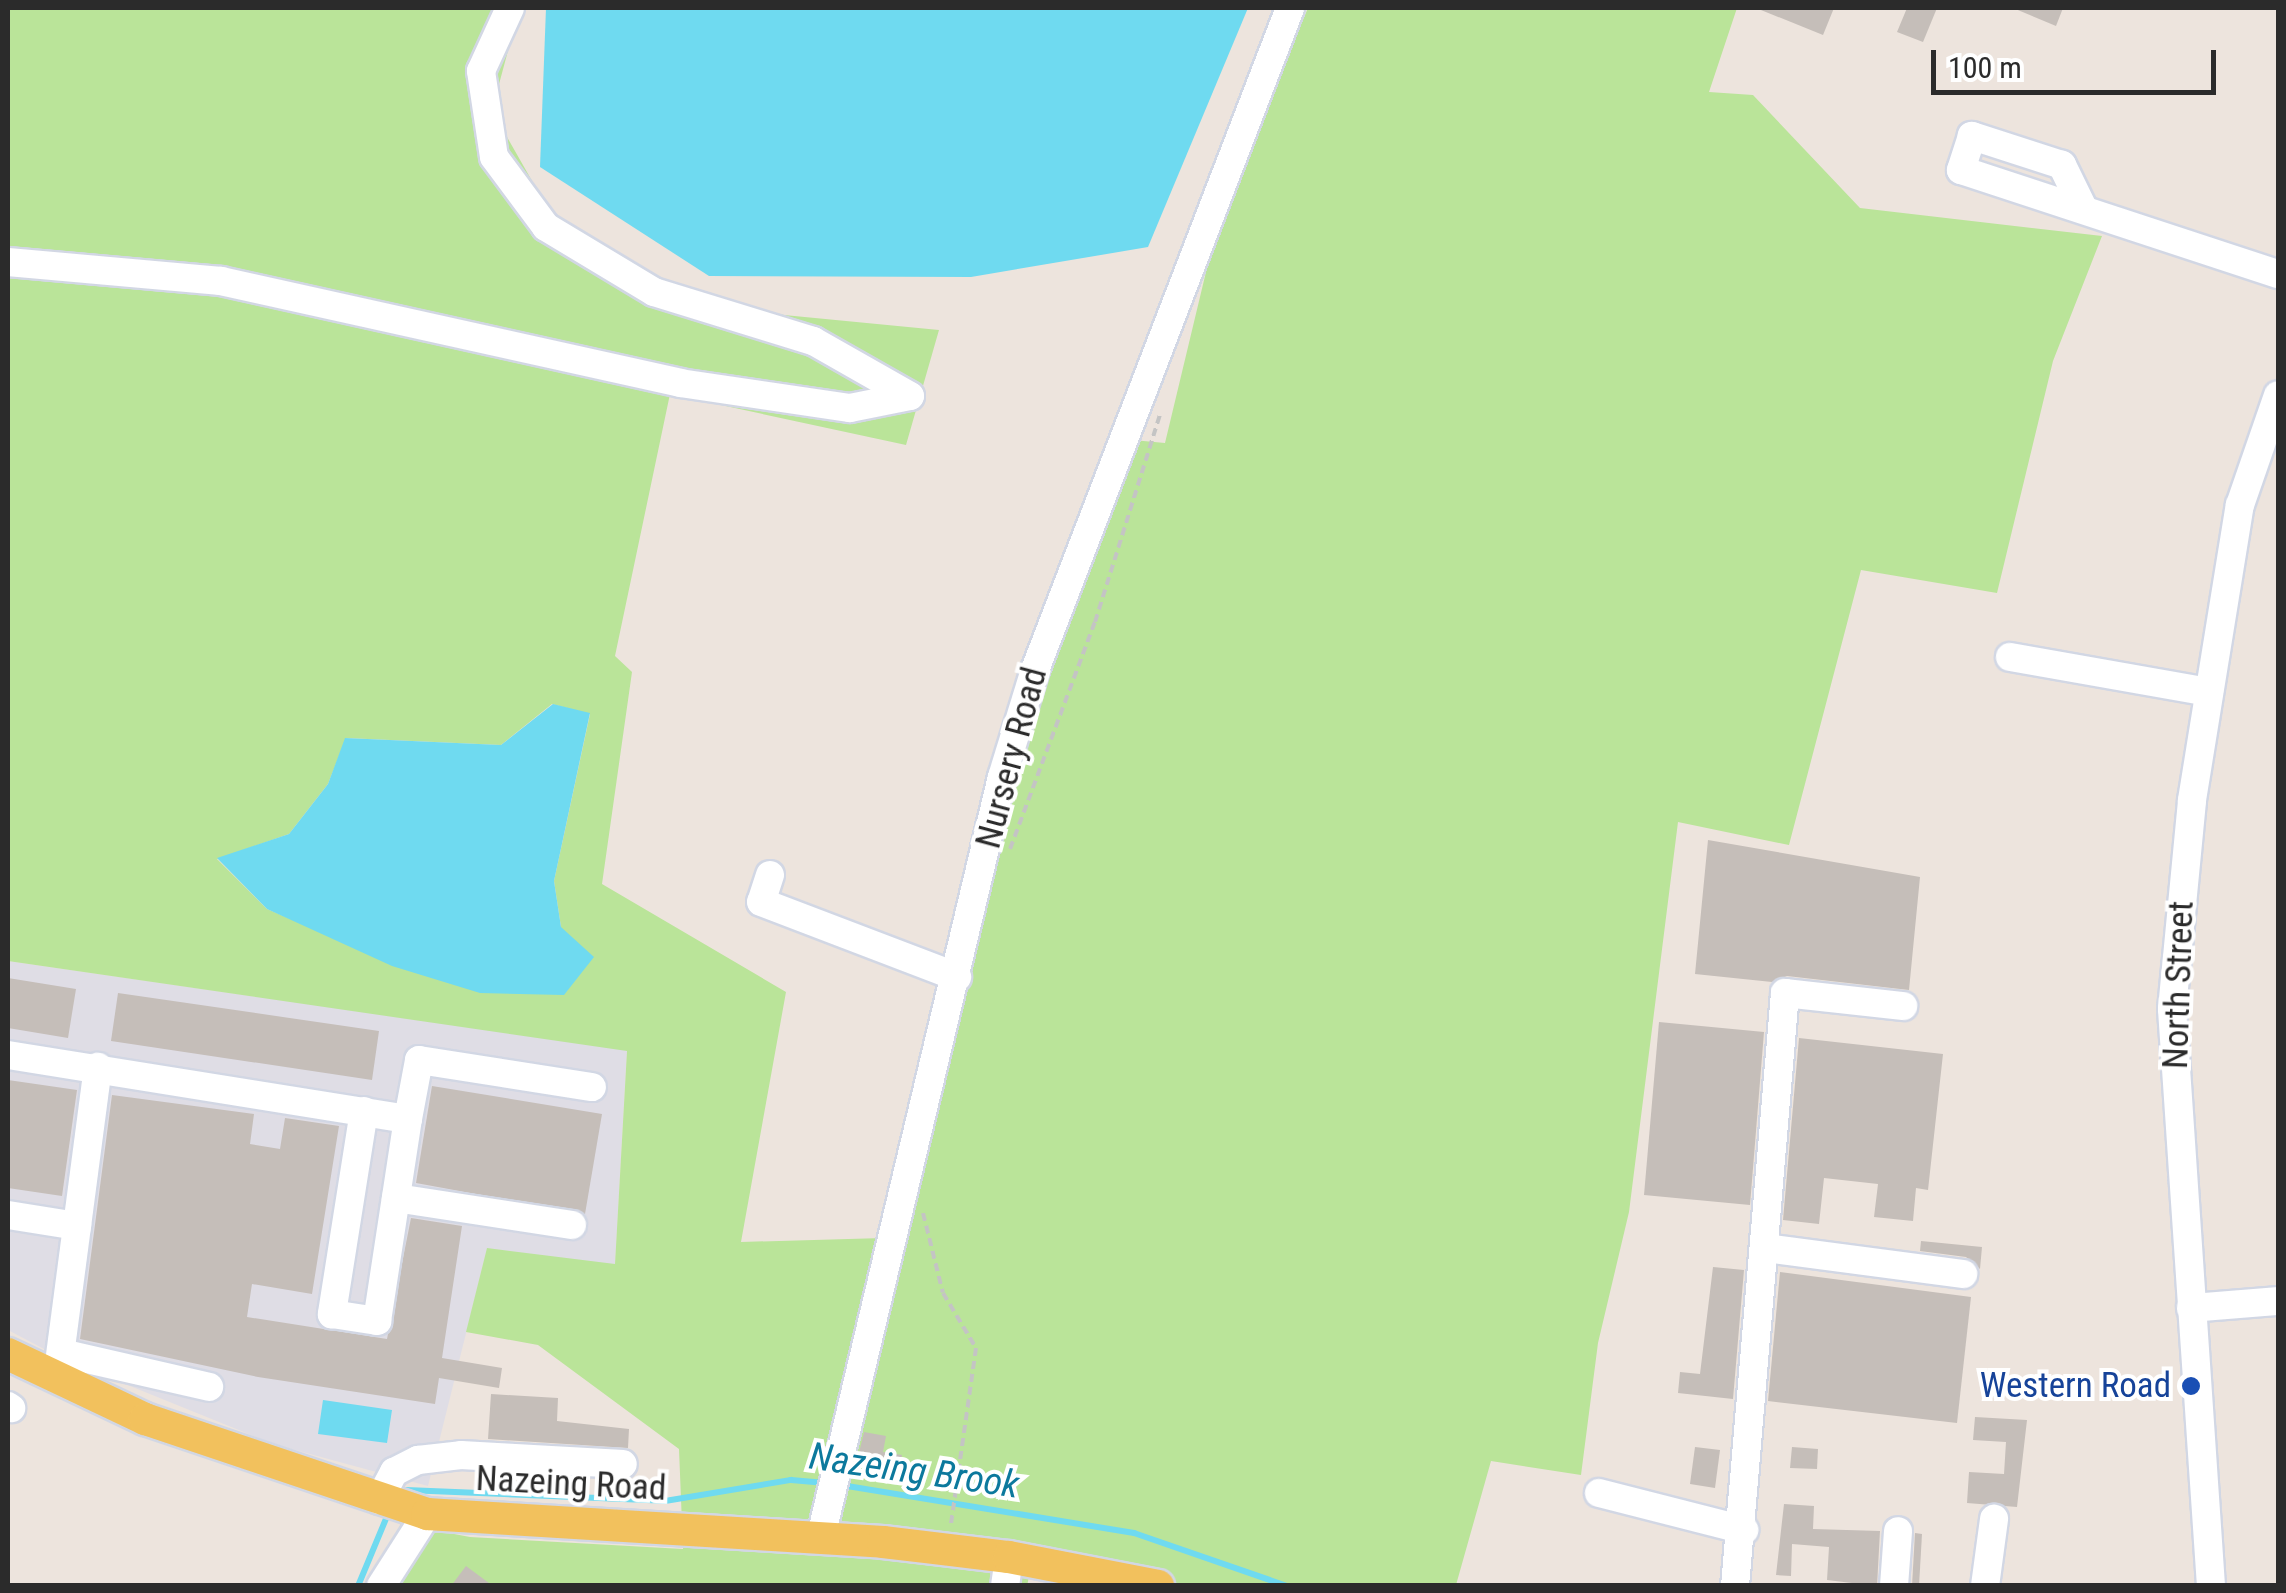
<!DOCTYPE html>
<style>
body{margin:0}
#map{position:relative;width:2286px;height:1593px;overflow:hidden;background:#ede4dd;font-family:"Roboto Condensed",sans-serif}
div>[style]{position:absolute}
.industrial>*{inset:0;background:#dfdde5}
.green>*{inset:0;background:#bae499}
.water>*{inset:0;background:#6fdaf0}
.stream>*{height:6px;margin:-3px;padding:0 3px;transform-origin:3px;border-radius:3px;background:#6fdaf0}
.building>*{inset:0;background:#c5beb9}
.path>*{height:4px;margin-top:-2px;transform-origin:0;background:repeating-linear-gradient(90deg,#c4c4c4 0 8px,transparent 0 13px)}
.roads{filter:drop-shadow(2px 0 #d2d7e4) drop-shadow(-2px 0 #d2d7e4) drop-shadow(0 2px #d2d7e4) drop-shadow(0 -2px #d2d7e4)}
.minor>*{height:28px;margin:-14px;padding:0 14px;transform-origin:14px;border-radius:14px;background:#fff}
.major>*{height:32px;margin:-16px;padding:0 16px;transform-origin:16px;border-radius:16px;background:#f2c15d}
.dots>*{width:28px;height:28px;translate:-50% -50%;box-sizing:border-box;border:5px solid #fff;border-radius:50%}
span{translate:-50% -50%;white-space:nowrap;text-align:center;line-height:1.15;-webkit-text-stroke:8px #fff;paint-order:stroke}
.street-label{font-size:35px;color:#2b2b2b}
.transit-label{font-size:35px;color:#164399}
.right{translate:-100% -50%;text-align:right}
.water-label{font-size:38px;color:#0c799d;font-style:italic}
.frame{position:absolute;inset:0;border:10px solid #2b2b2b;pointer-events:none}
.scale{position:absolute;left:1931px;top:50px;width:285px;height:45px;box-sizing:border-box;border:5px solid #2b2b2b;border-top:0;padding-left:12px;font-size:30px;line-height:35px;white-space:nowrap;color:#2b2b2b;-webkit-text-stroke:8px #fff;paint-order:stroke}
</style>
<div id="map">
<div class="industrial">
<div style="clip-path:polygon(8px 961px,627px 1050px,615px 1265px,487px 1249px,428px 1486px,273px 1444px,61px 1358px,8px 1330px)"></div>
</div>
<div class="green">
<div style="clip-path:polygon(evenodd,8px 8px,527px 8px,517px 17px,498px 88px,499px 123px,548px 209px,647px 280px,784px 315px,939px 330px,906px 445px,670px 394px,615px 656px,632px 672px,602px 884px,786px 992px,741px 1242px,883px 1238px,1111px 438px,1165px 443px,1217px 226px,1308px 8px,1737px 8px,1709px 92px,1753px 95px,1860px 208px,2102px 236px,2053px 361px,1997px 593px,1861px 570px,1789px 845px,1678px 822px,1629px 1212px,1598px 1343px,1581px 1475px,1491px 1461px,1456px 1585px,1100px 1586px,1030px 1572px,1027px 1586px,367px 1585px,401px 1524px,470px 1537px,683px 1549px,679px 1449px,538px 1345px,466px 1332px,487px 1248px,615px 1264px,627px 1051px,8px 961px,8px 8px,552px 704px,590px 714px,554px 881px,561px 927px,321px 932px,267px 909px,217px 859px,289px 834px,328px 784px,346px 738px,501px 745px,552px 704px)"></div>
</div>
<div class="water">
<div style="clip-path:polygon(546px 8px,1248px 8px,1148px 247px,971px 277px,709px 276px,540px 167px)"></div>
<div style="clip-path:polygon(553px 704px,590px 713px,554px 881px,561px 927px,594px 957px,564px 995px,480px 993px,392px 966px,267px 909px,217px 858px,289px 834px,328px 784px,345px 738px,501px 745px)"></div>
<div style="clip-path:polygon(323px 1400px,392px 1410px,387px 1443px,318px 1434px)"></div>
</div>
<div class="stream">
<div style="left:841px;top:1485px;width:297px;rotate:9.3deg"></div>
<div style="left:1134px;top:1533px;width:162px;rotate:19.1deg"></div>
<div style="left:406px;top:1490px;width:259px;rotate:2.4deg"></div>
<div style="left:665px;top:1501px;width:128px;rotate:-9.5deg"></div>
<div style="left:791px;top:1480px;width:32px;rotate:5deg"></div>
<div style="left:358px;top:1586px;width:78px;rotate:-67.4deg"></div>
</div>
<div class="building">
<div style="clip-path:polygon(1756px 8px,1834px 8px,1823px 35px)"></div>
<div style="clip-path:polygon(1907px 8px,1937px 8px,1923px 42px,1897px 32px)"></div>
<div style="clip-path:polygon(2013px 8px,2063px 8px,2056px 26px)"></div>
<div style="clip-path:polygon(1708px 840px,1920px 877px,1909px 990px,1787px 976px,1772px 982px,1695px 974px)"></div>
<div style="clip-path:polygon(8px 978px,76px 989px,68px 1038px,8px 1028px)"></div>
<div style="clip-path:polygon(118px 993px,379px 1031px,372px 1080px,111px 1041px)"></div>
<div style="clip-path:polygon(1659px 1022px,1764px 1032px,1750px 1205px,1644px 1195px)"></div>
<div style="clip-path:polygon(1799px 1038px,1943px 1054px,1928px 1190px,1916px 1188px,1913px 1221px,1874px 1217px,1878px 1184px,1824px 1178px,1819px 1224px,1783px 1220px)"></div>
<div style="clip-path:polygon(8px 1080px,77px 1090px,62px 1196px,8px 1188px)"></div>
<div style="clip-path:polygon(432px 1086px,602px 1114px,585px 1214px,416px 1183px)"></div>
<div style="clip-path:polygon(112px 1095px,254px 1114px,250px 1144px,280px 1149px,285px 1118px,339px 1126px,312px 1294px,252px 1284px,247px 1317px,387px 1339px,411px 1218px,462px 1226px,442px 1358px,502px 1368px,499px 1388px,439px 1378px,435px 1404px,258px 1377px,80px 1339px)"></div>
<div style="clip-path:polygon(1921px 1241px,1982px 1247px,1980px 1269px,1966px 1257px,1920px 1251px)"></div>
<div style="clip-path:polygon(1713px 1267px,1744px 1270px,1733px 1399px,1678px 1393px,1680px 1372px,1700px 1374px)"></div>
<div style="clip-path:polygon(1780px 1272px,1971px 1297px,1957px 1423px,1768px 1401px)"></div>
<div style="clip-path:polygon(491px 1394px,558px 1398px,557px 1421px,629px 1429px,628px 1448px,488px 1439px)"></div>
<div style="clip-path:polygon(1975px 1417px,2027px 1420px,2017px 1507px,1967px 1503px,1969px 1472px,2004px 1474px,2006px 1442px,1973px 1440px)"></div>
<div style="clip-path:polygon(864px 1432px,886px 1436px,883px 1452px,902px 1455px,899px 1472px,856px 1465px)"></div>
<div style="clip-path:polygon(1695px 1447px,1720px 1450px,1715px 1488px,1690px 1484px)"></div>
<div style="clip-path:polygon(1792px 1447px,1818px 1449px,1817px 1469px,1790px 1468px)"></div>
<div style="clip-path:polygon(1784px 1504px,1814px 1506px,1813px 1529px,1880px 1531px,1877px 1586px,1827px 1580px,1829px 1547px,1792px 1544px,1791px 1576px,1776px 1575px)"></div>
<div style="clip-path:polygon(1915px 1533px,1922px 1534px,1919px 1586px,1912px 1586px)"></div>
<div style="clip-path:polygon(466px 1566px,493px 1586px,451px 1586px)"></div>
</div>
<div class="path">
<div style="left:1010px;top:849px;width:242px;rotate:-69.5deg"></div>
<div style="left:1095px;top:622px;width:217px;rotate:-72.6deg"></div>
<div style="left:923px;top:1213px;width:82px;rotate:76deg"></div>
<div style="left:943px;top:1293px;width:64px;rotate:59deg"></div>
<div style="left:976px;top:1348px;width:178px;rotate:98.1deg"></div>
</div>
<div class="roads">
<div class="minor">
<div style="left:2082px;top:206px;width:46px;rotate:-116deg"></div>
<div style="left:2062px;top:165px;width:95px;rotate:-162.1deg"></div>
<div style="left:1972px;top:136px;width:36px;rotate:108deg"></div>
<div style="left:1961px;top:170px;width:334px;rotate:18.2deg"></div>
<div style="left:8px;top:262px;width:214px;rotate:5.1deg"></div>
<div style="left:221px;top:281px;width:470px;rotate:12.5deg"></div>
<div style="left:680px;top:383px;width:172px;rotate:8.4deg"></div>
<div style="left:850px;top:408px;width:61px;rotate:-11.3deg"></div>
<div style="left:910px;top:396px;width:112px;rotate:-150.4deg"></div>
<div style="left:813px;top:341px;width:166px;rotate:-162.9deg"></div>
<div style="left:654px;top:292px;width:126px;rotate:-149deg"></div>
<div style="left:546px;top:227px;width:87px;rotate:-126.6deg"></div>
<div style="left:494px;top:157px;width:87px;rotate:-98.6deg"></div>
<div style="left:481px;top:71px;width:69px;rotate:-65.3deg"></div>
<div style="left:2010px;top:657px;width:202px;rotate:10deg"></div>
<div style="left:770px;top:875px;width:28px;rotate:108deg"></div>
<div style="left:761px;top:902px;width:210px;rotate:20.9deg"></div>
<div style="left:8px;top:1055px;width:405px;rotate:9.1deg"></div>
<div style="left:408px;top:1119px;width:60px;rotate:-79.4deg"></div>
<div style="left:419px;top:1060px;width:175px;rotate:8.9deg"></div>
<div style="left:364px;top:1111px;width:206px;rotate:99deg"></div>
<div style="left:332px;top:1314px;width:46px;rotate:8.8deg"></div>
<div style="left:377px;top:1321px;width:204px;rotate:-81.3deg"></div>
<div style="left:396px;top:1198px;width:178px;rotate:8.7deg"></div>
<div style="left:8px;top:1215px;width:70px;rotate:9.1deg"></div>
<div style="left:1765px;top:1248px;width:200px;rotate:7.5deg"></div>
<div style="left:2191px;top:1308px;width:87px;rotate:-4.6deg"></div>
<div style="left:61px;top:1353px;width:152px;rotate:12.9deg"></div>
<div style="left:57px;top:1378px;width:314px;rotate:-82.5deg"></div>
<div style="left:8px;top:1406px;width:4px;rotate:34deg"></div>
<div style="left:1599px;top:1493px;width:150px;rotate:14.3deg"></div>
<div style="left:379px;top:1500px;width:32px;rotate:-62deg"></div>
<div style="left:394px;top:1472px;width:27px;rotate:-27deg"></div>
<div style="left:418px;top:1460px;width:43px;rotate:-6.6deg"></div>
<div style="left:461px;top:1455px;width:162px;rotate:3.2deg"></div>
<div style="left:821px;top:1536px;width:780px;rotate:-76.59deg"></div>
<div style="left:1002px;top:777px;width:112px;rotate:-72.9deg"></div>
<div style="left:1035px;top:670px;width:709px;rotate:-68.93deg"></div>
<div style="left:381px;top:1586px;width:85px;rotate:-57.4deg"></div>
<div style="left:1005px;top:1586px;width:29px;rotate:-82deg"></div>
<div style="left:1735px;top:1586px;width:595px;rotate:-85.18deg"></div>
<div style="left:1785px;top:993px;width:119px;rotate:6.3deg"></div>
<div style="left:1894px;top:1586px;width:55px;rotate:-85.8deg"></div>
<div style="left:1985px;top:1586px;width:68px;rotate:-82.3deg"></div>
<div style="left:2211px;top:1586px;width:578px;rotate:-93.87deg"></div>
<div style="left:2172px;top:1009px;width:210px;rotate:-84.5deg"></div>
<div style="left:2192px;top:800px;width:299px;rotate:-80.8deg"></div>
<div style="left:2240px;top:505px;width:116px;rotate:-70.9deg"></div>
</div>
<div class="major">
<div style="left:8px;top:1354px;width:152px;rotate:25.4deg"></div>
<div style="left:145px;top:1419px;width:298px;rotate:18.6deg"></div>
<div style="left:427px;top:1514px;width:457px;rotate:3.5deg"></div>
<div style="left:883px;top:1542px;width:127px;rotate:6.8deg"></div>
<div style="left:1009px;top:1557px;width:152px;rotate:11deg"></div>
</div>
</div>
<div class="dots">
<div style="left:2191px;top:1386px;background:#1a4fb4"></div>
</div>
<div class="street-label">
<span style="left:1012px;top:758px;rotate:-75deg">Nursery Road</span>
<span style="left:2179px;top:985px;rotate:-88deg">North Street</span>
<span style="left:571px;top:1484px;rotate:3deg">Nazeing Road</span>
</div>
<div class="transit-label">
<span class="right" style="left:2171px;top:1386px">Western Road</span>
</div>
<div class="water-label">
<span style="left:914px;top:1471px;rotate:8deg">Nazeing Brook</span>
</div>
<div class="frame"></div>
<div class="scale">100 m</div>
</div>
